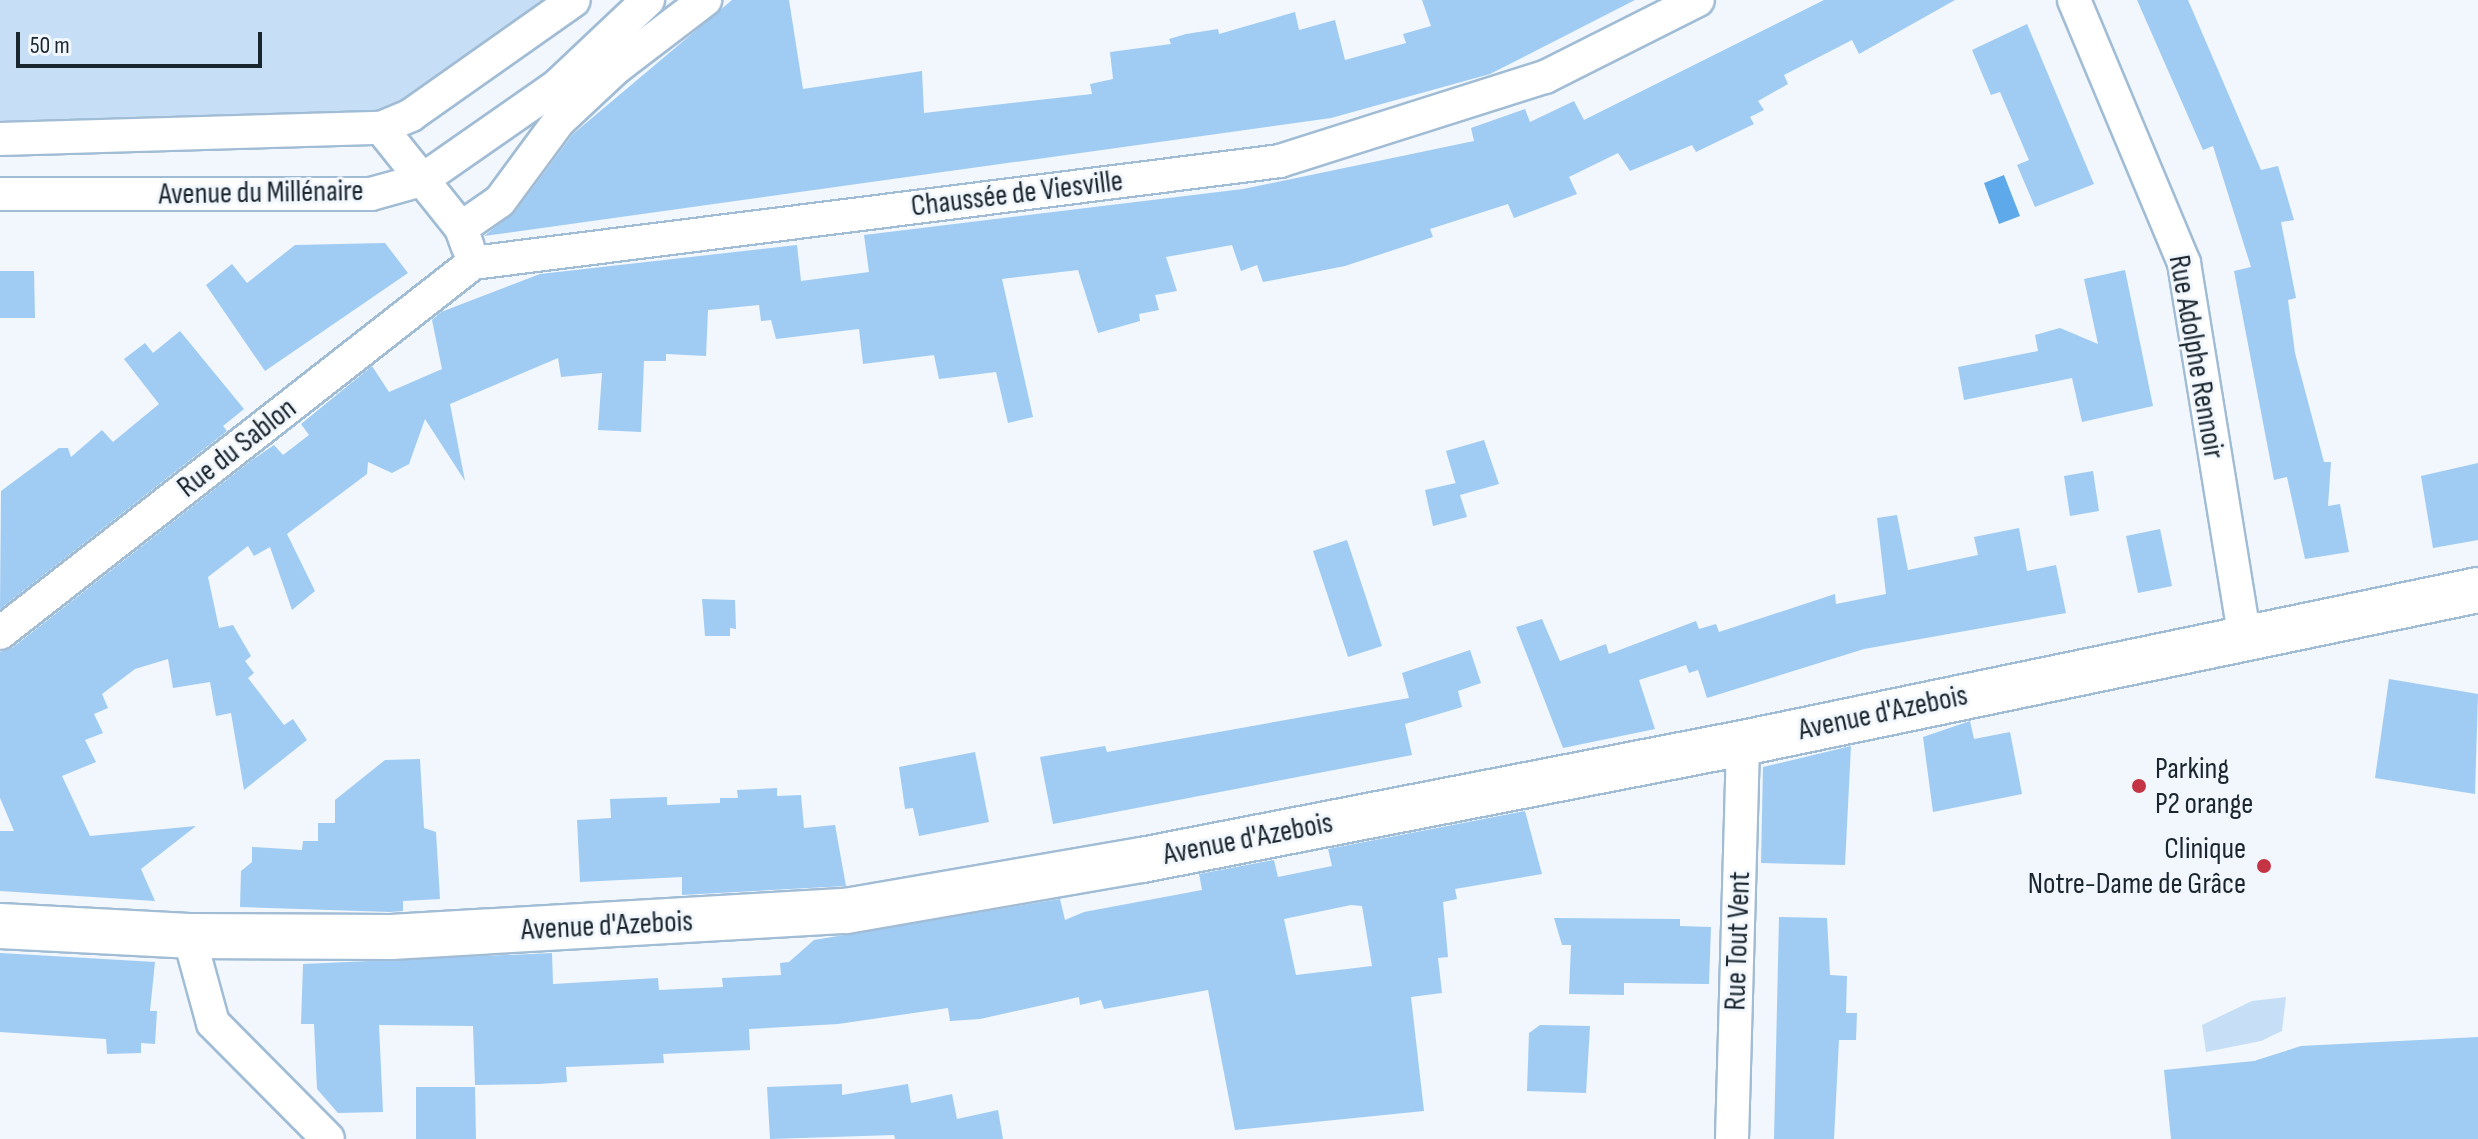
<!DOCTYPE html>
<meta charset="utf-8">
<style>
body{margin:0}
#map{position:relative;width:2478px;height:1139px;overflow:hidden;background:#f1f7fc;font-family:"Sofia Sans Condensed",sans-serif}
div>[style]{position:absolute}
.green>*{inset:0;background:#c6dff6}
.water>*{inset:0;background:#5ea9e9}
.building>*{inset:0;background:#a0cbf3}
.roads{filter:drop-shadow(2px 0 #a1bcd5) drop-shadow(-2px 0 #a1bcd5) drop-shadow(0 2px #a1bcd5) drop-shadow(0 -2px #a1bcd5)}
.street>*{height:32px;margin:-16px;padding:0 16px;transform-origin:16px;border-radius:16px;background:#fff}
.secondary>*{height:44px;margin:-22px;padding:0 22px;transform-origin:22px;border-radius:22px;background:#fff}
.dots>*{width:22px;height:22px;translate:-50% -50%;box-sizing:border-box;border:4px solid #f1f7fc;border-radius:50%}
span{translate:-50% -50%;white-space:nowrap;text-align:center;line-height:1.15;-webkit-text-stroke:6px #f1f7fc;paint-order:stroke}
.street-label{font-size:30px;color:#1a252e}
.poi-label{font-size:30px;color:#1a252e}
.left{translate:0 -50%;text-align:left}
.right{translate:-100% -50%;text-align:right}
.scale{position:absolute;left:16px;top:32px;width:246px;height:36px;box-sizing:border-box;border:4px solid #1a252e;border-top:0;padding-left:10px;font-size:24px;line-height:28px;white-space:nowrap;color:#1a252e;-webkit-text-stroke:6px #f1f7fc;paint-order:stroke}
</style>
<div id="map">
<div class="green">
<div style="clip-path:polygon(0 0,569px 0,394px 122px,0 124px)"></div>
<div style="clip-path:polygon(2286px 997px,2282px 1031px,2261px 1041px,2206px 1052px,2202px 1025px,2252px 1001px)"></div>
</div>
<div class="water">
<div style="clip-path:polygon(2004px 175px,2020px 216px,1999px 224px,1984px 183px)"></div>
</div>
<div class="building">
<div style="clip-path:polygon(732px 0,789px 0,803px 89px,922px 71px,924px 113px,1092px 94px,1090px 84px,1113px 79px,1110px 52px,1171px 44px,1169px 39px,1186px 34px,1218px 29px,1219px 34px,1295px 12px,1299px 30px,1335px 20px,1345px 60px,1406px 43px,1403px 34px,1431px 26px,1422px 0,1635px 0,1490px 74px,1331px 118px,484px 236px,515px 212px,573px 134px)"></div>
<div style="clip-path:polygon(1824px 0,1955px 0,1859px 54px,1852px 40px,1784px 75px,1788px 84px,1758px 101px,1764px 110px,1750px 117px,1754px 124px,1696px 152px,1692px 145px,1630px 171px,1618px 153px,1569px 177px,1577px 194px,1514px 218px,1508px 204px,1430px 229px,1433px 237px,1345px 266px,1263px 282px,1257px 265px,1241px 271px,1232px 245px,1166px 257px,1177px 291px,1155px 295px,1159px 310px,1139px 314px,1140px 321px,1098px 333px,1078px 270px,1002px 279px,1033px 417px,1008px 423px,996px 372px,939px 379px,934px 355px,863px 364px,859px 329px,776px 339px,771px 320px,761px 321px,759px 305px,708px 310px,706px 356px,666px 354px,666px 361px,644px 361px,641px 432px,598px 430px,602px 373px,561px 377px,558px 358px,450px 404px,465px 481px,425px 419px,409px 464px,392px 473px,368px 462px,367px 474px,287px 534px,315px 591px,292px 610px,270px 547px,254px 556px,248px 546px,208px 577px,219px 628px,233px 625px,251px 656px,245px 661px,254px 673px,248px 678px,284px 725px,293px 719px,307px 740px,244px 790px,231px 713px,216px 716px,210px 682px,173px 688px,168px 659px,135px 669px,102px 694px,108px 708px,94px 714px,103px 733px,85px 740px,96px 762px,62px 776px,90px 836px,196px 826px,141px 869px,155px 901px,0 891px,0 831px,14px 831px,0 798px,0 652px,12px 648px,252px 460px,274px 445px,283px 455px,309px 435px,301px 424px,372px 366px,389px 392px,442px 369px,432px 320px,441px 312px,540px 274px,797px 245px,801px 281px,869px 272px,864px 235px,1243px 189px,1474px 141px,1471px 128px,1525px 109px,1530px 122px,1574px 101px,1584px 120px)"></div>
<div style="clip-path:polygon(2137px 0,2188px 0,2261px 170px,2278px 166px,2294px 220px,2281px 222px,2296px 298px,2288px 300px,2295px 353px,2324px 462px,2331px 462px,2328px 506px,2340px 504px,2349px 552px,2305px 559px,2287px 477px,2274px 480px,2234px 271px,2251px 267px,2213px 146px,2203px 150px)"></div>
<div style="clip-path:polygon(2027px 24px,2094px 184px,2035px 207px,2017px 165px,2029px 160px,2000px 92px,1991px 95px,1972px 50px)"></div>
<div style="clip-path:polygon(385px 243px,408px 273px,265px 371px,206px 285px,232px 264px,247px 283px,295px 245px)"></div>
<div style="clip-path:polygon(2125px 270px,2153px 406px,2082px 422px,2072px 378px,1964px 400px,1958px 367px,2038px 351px,2035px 335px,2060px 328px,2098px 344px,2084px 279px)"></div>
<div style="clip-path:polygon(0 271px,34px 271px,35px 318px,0 318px)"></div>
<div style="clip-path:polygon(180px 331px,244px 409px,223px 426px,227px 431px,0 609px,1px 491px,59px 448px,68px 448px,71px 457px,102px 430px,113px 442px,159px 404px,124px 359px,145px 343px,153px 353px)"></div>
<div style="clip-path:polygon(1484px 440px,1499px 484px,1460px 495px,1467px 517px,1433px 526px,1425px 490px,1456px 483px,1457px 488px,1446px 451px)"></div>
<div style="clip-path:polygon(2478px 463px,2478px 540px,2433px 548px,2421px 476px)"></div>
<div style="clip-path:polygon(2093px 471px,2099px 511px,2070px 516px,2064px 476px)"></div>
<div style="clip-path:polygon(1897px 515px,1908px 570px,1978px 555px,1974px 537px,2019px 528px,2027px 571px,2056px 565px,2066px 613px,1864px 649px,1707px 698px,1698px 670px,1689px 673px,1686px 665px,1639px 680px,1655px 729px,1563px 748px,1516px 627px,1542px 619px,1560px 661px,1606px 644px,1609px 654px,1696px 621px,1699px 629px,1716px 624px,1719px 632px,1835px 594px,1836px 604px,1886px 594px,1877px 518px)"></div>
<div style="clip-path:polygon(2160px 529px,2172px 586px,2138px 593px,2126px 536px)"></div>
<div style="clip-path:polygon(1347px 540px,1382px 646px,1348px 657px,1313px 551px)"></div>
<div style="clip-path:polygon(702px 599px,735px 600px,736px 629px,730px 628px,730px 636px,705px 636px)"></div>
<div style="clip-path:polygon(1470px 650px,1481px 683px,1458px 691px,1462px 707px,1405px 724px,1412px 755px,1053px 824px,1040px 757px,1105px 746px,1107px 752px,1409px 698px,1402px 673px)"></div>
<div style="clip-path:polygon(2389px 679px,2478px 694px,2475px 794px,2375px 778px)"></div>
<div style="clip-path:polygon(1970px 721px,1974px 739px,2010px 732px,2022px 794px,1933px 812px,1923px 737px)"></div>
<div style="clip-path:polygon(1851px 746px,1845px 865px,1761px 863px,1763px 767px)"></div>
<div style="clip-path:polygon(975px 752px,989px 822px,919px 836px,913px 808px,905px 809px,899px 767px)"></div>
<div style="clip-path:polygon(420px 759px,424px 828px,436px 832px,440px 899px,403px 901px,403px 911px,390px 912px,240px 907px,241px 871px,252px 862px,252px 847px,302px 850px,303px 841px,318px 841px,318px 823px,335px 823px,335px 800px,385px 760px)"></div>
<div style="clip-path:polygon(777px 788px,777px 796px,801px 795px,804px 828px,835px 825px,846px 886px,682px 895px,682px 877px,580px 882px,577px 820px,611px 818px,610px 799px,667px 797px,667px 805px,720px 803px,720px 798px,738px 798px,737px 790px)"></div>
<div style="clip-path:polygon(evenodd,1525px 811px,1542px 874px,1455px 889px,1457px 899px,1443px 902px,1448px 957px,1438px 958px,1442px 993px,1411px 997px,1424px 1111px,1235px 1130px,1208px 990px,1104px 1009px,1101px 1000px,1080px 1005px,1079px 997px,980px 1019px,950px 1021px,948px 1008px,838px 1024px,749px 1029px,750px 1050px,663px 1054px,664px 1063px,566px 1067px,567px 1082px,539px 1084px,475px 1085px,473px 1026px,379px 1025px,383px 1112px,338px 1113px,317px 1089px,314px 1024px,301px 1024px,303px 964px,552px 953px,553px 984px,658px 978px,659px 990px,723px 987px,722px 978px,781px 975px,780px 963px,789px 962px,814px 940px,1060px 899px,1065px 920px,1084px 912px,1202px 890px,1199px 874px,1274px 860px,1278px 877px,1332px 866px,1328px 849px,1525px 811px,1351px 905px,1362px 906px,1372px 966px,1296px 975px,1284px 919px,1351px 905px)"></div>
<div style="clip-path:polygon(1779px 917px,1827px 918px,1830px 975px,1847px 976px,1846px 1013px,1857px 1013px,1856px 1040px,1839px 1040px,1834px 1139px,1774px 1139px)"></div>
<div style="clip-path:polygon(1554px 918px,1680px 919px,1680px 926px,1711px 927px,1709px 984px,1624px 983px,1624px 995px,1569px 994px,1571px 945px,1562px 945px)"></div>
<div style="clip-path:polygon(0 953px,155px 962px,150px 1011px,157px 1011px,155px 1044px,141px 1043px,141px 1053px,107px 1054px,106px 1039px,0 1032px)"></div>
<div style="clip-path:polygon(1540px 1025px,1590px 1026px,1586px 1093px,1527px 1091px,1529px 1033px)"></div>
<div style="clip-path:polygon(2478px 1037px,2478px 1139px,2171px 1139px,2164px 1070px,2254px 1061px,2301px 1046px)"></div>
<div style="clip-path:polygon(842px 1084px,842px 1095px,908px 1084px,911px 1103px,952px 1094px,957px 1119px,998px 1110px,1003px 1139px,895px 1139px,894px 1135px,770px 1139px,767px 1087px)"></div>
<div style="clip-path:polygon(416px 1087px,475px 1087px,476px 1139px,416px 1139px)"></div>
</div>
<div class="roads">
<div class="street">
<div style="left:2074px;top:0;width:285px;rotate:67.3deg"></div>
<div style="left:2184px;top:263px;width:377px;rotate:80.8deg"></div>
<div style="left:381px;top:128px;width:128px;rotate:51.3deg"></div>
<div style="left:461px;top:228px;width:20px;rotate:70deg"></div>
<div style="left:0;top:139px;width:381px;rotate:-1.7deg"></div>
<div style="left:381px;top:128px;width:33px;rotate:-23deg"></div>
<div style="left:411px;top:115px;width:199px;rotate:-35.2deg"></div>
<div style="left:0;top:194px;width:371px"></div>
<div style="left:371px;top:194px;width:53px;rotate:-15.4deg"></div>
<div style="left:422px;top:180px;width:166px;rotate:-34.9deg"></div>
<div style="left:558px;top:85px;width:124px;rotate:-43.4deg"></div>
<div style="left:461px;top:228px;width:47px;rotate:-34.7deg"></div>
<div style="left:500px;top:201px;width:99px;rotate:-53.6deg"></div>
<div style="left:559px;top:121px;width:79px;rotate:-43deg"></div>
<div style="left:617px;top:67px;width:111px;rotate:-37.3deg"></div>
<div style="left:473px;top:263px;width:813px;rotate:-7.2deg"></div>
<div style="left:1280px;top:161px;width:278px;rotate:-17.6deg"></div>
<div style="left:1545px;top:77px;width:171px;rotate:-26.7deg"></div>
<div style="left:0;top:633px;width:601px;rotate:-38.03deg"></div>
<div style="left:189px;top:936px;width:90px;rotate:74.6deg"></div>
<div style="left:213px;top:1023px;width:163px;rotate:45.2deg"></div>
<div style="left:1732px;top:1139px;width:396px;rotate:-88.4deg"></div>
</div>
<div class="secondary">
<div style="left:0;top:926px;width:189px;rotate:3deg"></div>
<div style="left:189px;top:936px;width:202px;rotate:0.3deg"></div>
<div style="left:391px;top:937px;width:456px;rotate:-3.3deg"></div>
<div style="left:846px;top:911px;width:300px;rotate:-9.8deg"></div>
<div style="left:1142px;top:860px;width:612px;rotate:-11.02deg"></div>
<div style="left:1743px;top:743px;width:751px;rotate:-11.76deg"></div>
</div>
</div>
<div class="dots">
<div style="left:2139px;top:786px;background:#c53444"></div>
<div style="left:2264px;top:866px;background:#c53444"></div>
</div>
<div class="street-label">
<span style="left:261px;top:193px;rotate:-1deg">Avenue du Millénaire</span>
<span style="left:1017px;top:194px;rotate:-7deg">Chaussée de Viesville</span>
<span style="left:2196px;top:357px;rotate:80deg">Rue Adolphe Rennoir</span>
<span style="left:237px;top:448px;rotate:-38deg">Rue du Sablon</span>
<span style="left:1883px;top:713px;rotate:-12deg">Avenue d'Azebois</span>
<span style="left:1248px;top:839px;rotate:-11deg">Avenue d'Azebois</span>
<span style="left:607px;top:926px;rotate:-3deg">Avenue d'Azebois</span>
<span style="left:1738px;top:941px;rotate:-88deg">Rue Tout Vent</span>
</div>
<div class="poi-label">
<span class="left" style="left:2155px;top:786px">Parking<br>P2 orange</span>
<span class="right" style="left:2246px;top:866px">Clinique<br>Notre-Dame de Grâce</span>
</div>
<div class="scale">50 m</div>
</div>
